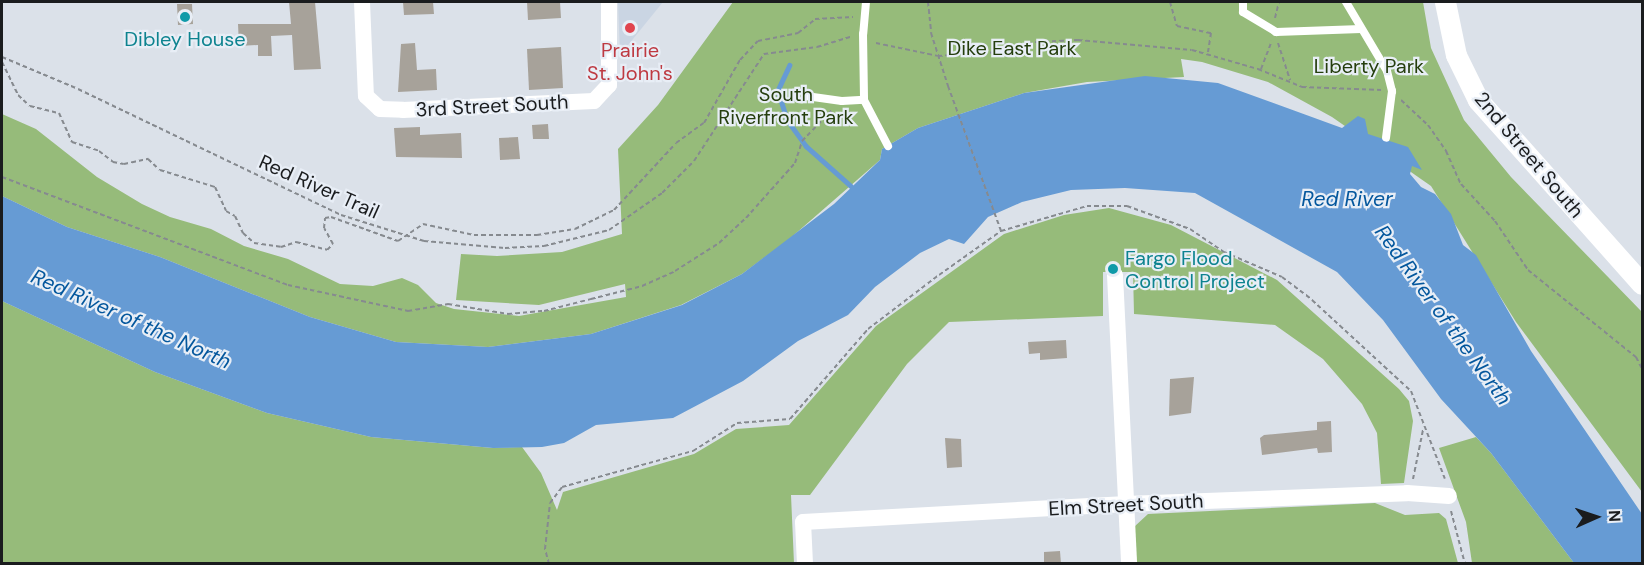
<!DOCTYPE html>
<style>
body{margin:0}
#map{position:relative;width:1644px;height:565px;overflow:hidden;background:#dbe1e9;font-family:"DM Sans",sans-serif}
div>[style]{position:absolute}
.built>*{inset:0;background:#cad5e3}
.green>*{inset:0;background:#96bb7a}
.water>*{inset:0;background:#669bd4}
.stream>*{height:4.5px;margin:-2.25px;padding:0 2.25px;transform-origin:2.25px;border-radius:2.25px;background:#669bd4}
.building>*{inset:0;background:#a7a29a}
.path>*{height:2px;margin-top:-1px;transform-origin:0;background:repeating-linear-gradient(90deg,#868a8f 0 4.5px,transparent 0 7.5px)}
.service>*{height:8px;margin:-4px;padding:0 4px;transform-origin:4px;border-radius:4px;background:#fff}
.minor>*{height:16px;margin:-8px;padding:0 8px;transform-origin:8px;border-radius:8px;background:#fff}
.tertiary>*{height:21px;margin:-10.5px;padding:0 10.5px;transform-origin:10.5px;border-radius:10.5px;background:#fff}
.dots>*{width:16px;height:16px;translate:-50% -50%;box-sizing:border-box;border:3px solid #e8eef6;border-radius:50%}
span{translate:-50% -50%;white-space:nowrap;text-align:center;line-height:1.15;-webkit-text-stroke:4.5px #e8eef6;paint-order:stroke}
.culture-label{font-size:20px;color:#0d838f}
.left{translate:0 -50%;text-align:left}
.park-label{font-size:20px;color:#253e0d}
.health-label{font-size:20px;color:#be3a42}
.street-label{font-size:20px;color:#1a1c1e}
.water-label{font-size:21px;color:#04579d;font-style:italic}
.frame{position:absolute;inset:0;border:3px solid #1a1c1e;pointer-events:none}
.north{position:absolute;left:1566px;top:487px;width:60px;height:60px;-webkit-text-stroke:4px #e8eef6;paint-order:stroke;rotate:87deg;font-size:16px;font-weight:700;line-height:24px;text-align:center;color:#1a1c1e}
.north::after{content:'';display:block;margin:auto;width:21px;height:27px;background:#1a1c1e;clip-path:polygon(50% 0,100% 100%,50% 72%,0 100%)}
</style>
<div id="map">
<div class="built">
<div style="clip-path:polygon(618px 2px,663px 2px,620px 55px)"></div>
</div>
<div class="green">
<div style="clip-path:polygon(733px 2px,1423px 2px,1431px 48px,1464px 120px,1511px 177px,1642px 312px,1642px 492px,1516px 322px,1431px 186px,1332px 117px,1268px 82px,1202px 62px,1181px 59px,1184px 77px,1087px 82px,1024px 93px,918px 128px,882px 149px,880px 160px,787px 241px,742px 274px,681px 305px,591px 334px,488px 347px,396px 342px,310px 317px,160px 257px,67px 227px,2px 196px,2px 114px,36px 129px,97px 177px,142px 204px,170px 217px,211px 229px,244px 246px,288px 259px,340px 284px,373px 286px,402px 278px,418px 285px,436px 303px,454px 309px,519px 316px,626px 297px,625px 284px,539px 305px,456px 300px,461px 254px,497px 256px,562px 252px,622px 234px,618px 149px,658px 105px)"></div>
<div style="clip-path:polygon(1109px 208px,1171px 225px,1277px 280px,1399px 389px,1409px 401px,1413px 421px,1404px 483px,1381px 484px,1377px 433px,1362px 404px,1323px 359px,1275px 325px,1134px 314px,1133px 272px,1103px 272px,1103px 316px,949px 322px,907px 364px,810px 495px,791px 495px,794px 563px,2px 563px,2px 301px,155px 372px,267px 413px,371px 437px,493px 448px,522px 447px,541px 473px,557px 510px,563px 492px,694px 454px,736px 429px,789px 425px,876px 326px,1004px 234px,1064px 215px)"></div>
<div style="clip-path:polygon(1476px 437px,1491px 453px,1574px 563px,1472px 563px,1466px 522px,1439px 448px)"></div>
<div style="clip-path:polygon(1375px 503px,1405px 515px,1439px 513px,1446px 519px,1458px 563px,1134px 563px,1134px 527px,1148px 514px)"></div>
</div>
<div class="water">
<div style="clip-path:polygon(1145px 76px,1218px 83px,1342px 128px,1358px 116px,1365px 119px,1368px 134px,1408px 147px,1422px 170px,1412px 166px,1410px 174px,1421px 187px,1435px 194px,1451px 214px,1463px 245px,1476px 255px,1531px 351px,1642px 514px,1642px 563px,1574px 563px,1491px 453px,1441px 399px,1383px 320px,1337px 272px,1195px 193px,1125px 188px,1071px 190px,1022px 202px,988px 217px,964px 244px,949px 239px,920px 253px,875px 287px,848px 315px,798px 341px,743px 381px,673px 418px,596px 425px,564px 443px,542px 447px,493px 448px,371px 437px,267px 413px,155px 372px,2px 301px,2px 196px,67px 227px,160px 257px,310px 317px,396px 342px,488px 347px,591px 334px,682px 305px,742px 274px,834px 204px,880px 160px,882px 149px,918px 128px,1024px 93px)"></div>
</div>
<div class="stream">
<div style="left:790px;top:65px;width:29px;rotate:115deg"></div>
<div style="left:778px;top:91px;width:32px;rotate:72deg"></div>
<div style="left:788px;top:121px;width:31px;rotate:54deg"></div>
<div style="left:806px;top:146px;width:60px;rotate:41.6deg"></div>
</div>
<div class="building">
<div style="clip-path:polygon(289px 2px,315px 2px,321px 69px,294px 70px,292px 35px,271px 36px,272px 56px,258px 56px,258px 45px,239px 46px,238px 24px,291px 24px)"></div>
<div style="clip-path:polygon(403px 2px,433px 2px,434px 14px,404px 15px)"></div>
<div style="clip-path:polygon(527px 2px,560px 2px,561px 18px,528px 20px)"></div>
<div style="clip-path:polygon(177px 4px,192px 4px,193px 24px,178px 25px)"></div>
<div style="clip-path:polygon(415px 43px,417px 70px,436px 69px,437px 90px,398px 92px,401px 44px)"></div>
<div style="clip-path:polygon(561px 47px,563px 88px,529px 90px,527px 49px)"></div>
<div style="clip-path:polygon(548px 124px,549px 139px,533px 139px,532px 125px)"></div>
<div style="clip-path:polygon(420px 127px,420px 135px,461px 133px,462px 158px,396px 157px,394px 128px)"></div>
<div style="clip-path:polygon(518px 137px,520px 159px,500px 160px,499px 138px)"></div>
<div style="clip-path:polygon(1066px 340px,1067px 358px,1040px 360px,1040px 353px,1029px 354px,1028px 342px)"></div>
<div style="clip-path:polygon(1194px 377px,1191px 413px,1169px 416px,1170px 379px)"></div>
<div style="clip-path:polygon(1331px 421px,1332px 452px,1318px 453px,1317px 448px,1262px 455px,1260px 438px,1264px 435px,1317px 430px,1317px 422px)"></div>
<div style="clip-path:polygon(945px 438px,961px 439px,962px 467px,947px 468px)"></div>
<div style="clip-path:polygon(1060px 551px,1061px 564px,1044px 564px,1044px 552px)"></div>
</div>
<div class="path">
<div style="left:928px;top:2px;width:31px;rotate:84deg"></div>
<div style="left:931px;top:33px;width:56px;rotate:72.2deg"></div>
<div style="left:948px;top:86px;width:154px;rotate:69.9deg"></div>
<div style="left:1170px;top:2px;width:25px;rotate:74deg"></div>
<div style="left:1177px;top:26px;width:35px;rotate:12deg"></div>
<div style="left:1211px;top:33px;width:20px;rotate:99deg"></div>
<div style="left:1275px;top:18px;width:16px;rotate:-76deg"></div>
<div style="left:876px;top:43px;width:63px;rotate:11.8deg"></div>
<div style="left:938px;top:56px;width:61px;rotate:-3.8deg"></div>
<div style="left:999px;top:52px;width:39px;rotate:-15deg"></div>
<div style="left:1037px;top:42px;width:41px;rotate:-2.8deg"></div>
<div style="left:1078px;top:40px;width:114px;rotate:5deg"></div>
<div style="left:1192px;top:50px;width:69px;rotate:16.1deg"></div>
<div style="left:1258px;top:69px;width:48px;rotate:22.2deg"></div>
<div style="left:1302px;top:87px;width:80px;rotate:2.1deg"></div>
<div style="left:1278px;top:43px;width:39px;rotate:72deg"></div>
<div style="left:2px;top:57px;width:82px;rotate:22.8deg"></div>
<div style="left:78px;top:89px;width:292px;rotate:25.6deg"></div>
<div style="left:341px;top:215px;width:87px;rotate:17.4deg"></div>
<div style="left:424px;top:241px;width:81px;rotate:4.9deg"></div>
<div style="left:505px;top:248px;width:39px;rotate:-3deg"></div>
<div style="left:544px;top:246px;width:67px;rotate:-13.8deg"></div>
<div style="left:609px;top:230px;width:65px;rotate:-34.9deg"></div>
<div style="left:662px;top:193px;width:45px;rotate:-45deg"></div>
<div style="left:694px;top:161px;width:128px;rotate:-56.8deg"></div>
<div style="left:764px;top:54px;width:53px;rotate:-7.5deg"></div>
<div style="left:817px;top:47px;width:37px;rotate:-17deg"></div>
<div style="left:2px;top:62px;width:37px;rotate:64deg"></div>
<div style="left:18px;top:95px;width:16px;rotate:43deg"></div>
<div style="left:30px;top:106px;width:30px;rotate:14deg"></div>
<div style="left:59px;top:113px;width:32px;rotate:66deg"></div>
<div style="left:72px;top:142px;width:28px;rotate:18deg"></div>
<div style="left:99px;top:151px;width:18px;rotate:38deg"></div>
<div style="left:113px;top:162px;width:11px;rotate:10deg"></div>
<div style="left:124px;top:164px;width:25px;rotate:-12deg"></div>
<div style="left:148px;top:159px;width:16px;rotate:43deg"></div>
<div style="left:160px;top:170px;width:58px;rotate:17.2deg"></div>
<div style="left:215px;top:187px;width:26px;rotate:65deg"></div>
<div style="left:226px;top:211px;width:10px;rotate:29deg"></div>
<div style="left:235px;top:216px;width:19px;rotate:65deg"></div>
<div style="left:243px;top:233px;width:15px;rotate:42deg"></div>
<div style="left:254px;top:243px;width:27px;rotate:8deg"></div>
<div style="left:281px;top:247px;width:16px;rotate:-18deg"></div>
<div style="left:296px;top:242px;width:32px;rotate:14deg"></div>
<div style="left:327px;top:250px;width:8px;rotate:-45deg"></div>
<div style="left:333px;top:244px;width:18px;rotate:-119deg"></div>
<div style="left:324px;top:228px;width:10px;rotate:-84deg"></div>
<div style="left:325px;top:218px;width:6px;rotate:-9deg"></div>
<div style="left:331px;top:217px;width:71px;rotate:19.7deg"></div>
<div style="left:398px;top:241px;width:30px;rotate:-34deg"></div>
<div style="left:423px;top:224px;width:52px;rotate:12.2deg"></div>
<div style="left:474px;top:235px;width:63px"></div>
<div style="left:537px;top:235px;width:38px;rotate:-9deg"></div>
<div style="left:575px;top:229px;width:43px;rotate:-26deg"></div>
<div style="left:614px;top:210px;width:91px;rotate:-47.2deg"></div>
<div style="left:676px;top:143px;width:34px;rotate:-36deg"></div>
<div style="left:704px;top:123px;width:73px;rotate:-60.3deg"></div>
<div style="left:740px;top:60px;width:26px;rotate:-47deg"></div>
<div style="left:758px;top:41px;width:41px;rotate:-11.3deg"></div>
<div style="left:798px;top:33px;width:22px;rotate:-39deg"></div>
<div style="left:815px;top:19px;width:38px;rotate:-3deg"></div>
<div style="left:1261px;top:69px;width:30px;rotate:-69deg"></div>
<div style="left:1401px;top:100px;width:37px;rotate:43deg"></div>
<div style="left:1428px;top:125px;width:32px;rotate:55deg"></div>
<div style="left:1446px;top:151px;width:36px;rotate:66deg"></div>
<div style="left:1461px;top:184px;width:50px;rotate:47.4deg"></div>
<div style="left:1495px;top:221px;width:59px;rotate:56deg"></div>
<div style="left:1528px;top:270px;width:139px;rotate:38.9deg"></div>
<div style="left:1636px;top:357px;width:13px;rotate:63deg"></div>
<div style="left:2px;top:177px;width:306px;rotate:20.7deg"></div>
<div style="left:288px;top:285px;width:123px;rotate:12.2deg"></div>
<div style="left:408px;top:311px;width:41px;rotate:-9.9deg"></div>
<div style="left:448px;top:304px;width:61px;rotate:9.5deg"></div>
<div style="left:508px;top:314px;width:36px;rotate:-5deg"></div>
<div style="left:544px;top:311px;width:49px;rotate:-14.3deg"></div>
<div style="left:591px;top:299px;width:53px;rotate:-14.3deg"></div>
<div style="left:642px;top:286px;width:36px;rotate:-24deg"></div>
<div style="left:675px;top:271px;width:52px;rotate:-32.5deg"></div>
<div style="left:719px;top:243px;width:37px;rotate:-43deg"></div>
<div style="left:746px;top:218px;width:74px;rotate:-48.3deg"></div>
<div style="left:795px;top:163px;width:23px;rotate:-72deg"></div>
<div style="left:802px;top:141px;width:43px;rotate:-45.9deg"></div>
<div style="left:1413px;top:479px;width:50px;rotate:-78.5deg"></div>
<div style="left:1451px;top:511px;width:55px;rotate:75.2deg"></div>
<div style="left:549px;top:564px;width:16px;rotate:-105deg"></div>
<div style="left:545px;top:549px;width:46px;rotate:-83.8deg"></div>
<div style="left:550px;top:503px;width:20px;rotate:-53deg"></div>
<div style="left:562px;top:487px;width:136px;rotate:-15.4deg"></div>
<div style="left:693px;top:451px;width:52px;rotate:-32.5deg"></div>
<div style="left:737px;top:423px;width:53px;rotate:-4.3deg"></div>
<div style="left:790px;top:419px;width:119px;rotate:-49.1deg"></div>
<div style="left:868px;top:329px;width:89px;rotate:-37.3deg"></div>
<div style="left:939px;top:275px;width:76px;rotate:-35.4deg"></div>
<div style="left:1001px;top:231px;width:90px;rotate:-16.2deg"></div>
<div style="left:1087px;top:206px;width:40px"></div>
<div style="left:1127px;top:206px;width:67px;rotate:20.1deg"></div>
<div style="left:1190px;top:229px;width:41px;rotate:34.1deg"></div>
<div style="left:1224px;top:252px;width:63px;rotate:23.3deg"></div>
<div style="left:1282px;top:277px;width:38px;rotate:37deg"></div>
<div style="left:1312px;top:300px;width:134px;rotate:42.6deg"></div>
<div style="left:1411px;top:391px;width:94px;rotate:68.9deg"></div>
</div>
<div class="service">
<div style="left:866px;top:2px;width:32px;rotate:95deg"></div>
<div style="left:863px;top:34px;width:66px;rotate:89.1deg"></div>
<div style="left:864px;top:100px;width:52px;rotate:62.4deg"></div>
<div style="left:1243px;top:2px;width:10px;rotate:90deg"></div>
<div style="left:1243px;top:12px;width:39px;rotate:31deg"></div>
<div style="left:1276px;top:32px;width:85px;rotate:-2deg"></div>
<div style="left:1346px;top:2px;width:80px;rotate:59.3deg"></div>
<div style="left:1387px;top:71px;width:21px;rotate:76deg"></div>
<div style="left:1392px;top:91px;width:47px;rotate:97.3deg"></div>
<div style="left:806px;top:96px;width:36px;rotate:8deg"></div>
<div style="left:842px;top:101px;width:22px;rotate:-3deg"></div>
</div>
<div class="minor">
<div style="left:362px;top:2px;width:94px;rotate:87.6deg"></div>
<div style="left:366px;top:96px;width:19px;rotate:43deg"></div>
<div style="left:380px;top:109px;width:23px;rotate:2deg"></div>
<div style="left:403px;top:110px;width:191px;rotate:-2.7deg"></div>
<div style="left:594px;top:101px;width:22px;rotate:-47deg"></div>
<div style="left:609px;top:85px;width:83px;rotate:-90deg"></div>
<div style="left:1115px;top:275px;width:289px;rotate:87.2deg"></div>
<div style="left:805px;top:564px;width:42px;rotate:-92.7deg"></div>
<div style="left:803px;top:522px;width:324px;rotate:-3.2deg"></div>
<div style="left:1126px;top:504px;width:281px;rotate:-2.2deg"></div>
<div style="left:1407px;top:493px;width:42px;rotate:4.1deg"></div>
</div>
<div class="tertiary">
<div style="left:1445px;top:2px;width:54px;rotate:78.3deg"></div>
<div style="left:1456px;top:55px;width:50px;rotate:63.9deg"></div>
<div style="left:1478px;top:100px;width:246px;rotate:48.3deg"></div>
</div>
<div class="dots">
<div style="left:185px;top:17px;background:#0f9aa8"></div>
<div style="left:630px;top:28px;background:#e0444e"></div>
<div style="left:1113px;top:269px;background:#0f9aa8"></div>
</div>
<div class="culture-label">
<span style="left:185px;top:39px">Dibley House</span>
<span class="left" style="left:1125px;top:270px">Fargo Flood<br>Control Project</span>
</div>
<div class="park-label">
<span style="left:1012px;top:48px">Dike East Park</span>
<span style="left:1369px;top:66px">Liberty Park</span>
<span style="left:786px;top:106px">South<br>Riverfront Park</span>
</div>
<div class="health-label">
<span style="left:630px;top:62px">Prairie<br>St. John's</span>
</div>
<div class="street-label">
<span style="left:492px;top:106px;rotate:-3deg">3rd Street South</span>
<span style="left:1529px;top:155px;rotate:50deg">2nd Street South</span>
<span style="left:319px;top:187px;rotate:24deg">Red River Trail</span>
<span style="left:1126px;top:505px;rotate:-3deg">Elm Street South</span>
</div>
<div class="water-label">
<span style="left:1347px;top:199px">Red River</span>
<span style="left:1443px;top:315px;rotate:54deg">Red River of the North</span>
<span style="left:131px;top:319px;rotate:24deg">Red River of the North</span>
</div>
<div class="frame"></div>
<div class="north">N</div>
</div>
